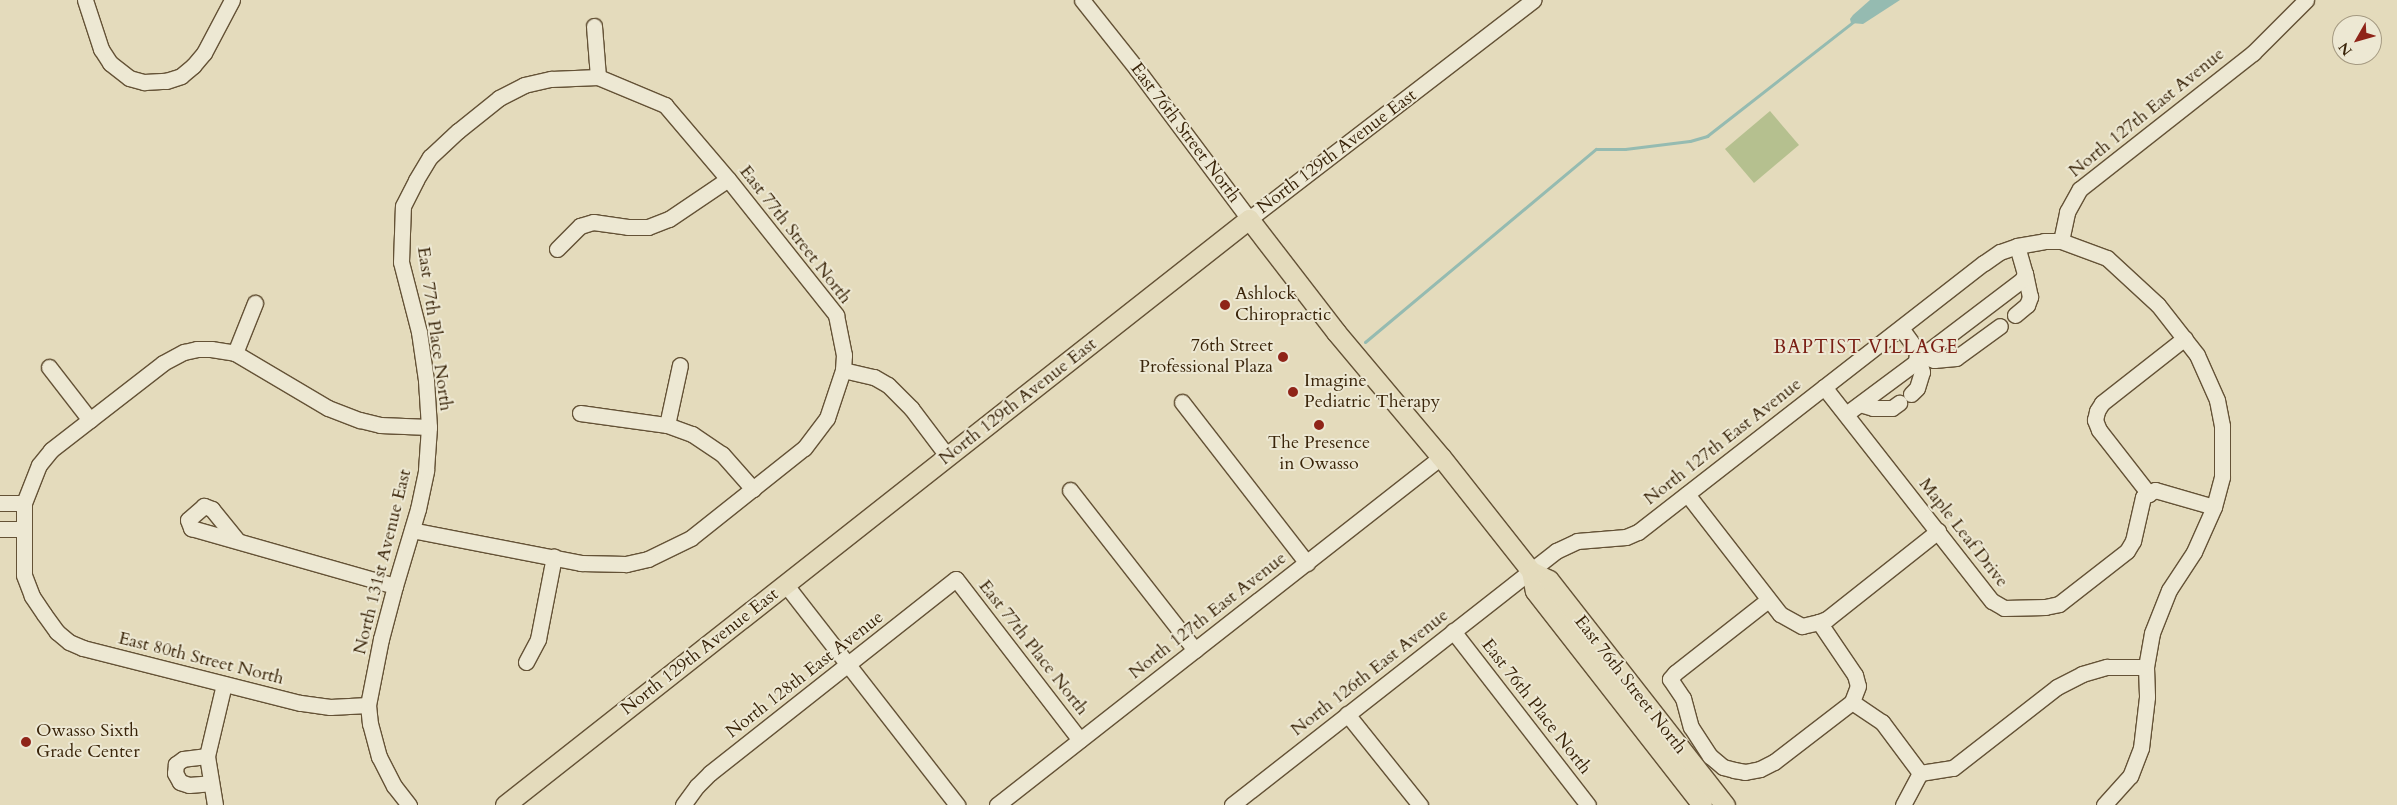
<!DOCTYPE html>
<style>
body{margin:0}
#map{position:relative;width:2397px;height:805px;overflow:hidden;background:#e4dbbc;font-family:Cardo,serif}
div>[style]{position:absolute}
.green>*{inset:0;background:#b5c08f}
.water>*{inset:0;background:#95bbb1}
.stream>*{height:3px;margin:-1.5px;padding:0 1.5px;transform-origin:1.5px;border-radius:1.5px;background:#95bbb1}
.roads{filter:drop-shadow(1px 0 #645236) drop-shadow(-1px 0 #645236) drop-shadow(0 1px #645236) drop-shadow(0 -1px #645236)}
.minor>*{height:15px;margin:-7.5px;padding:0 7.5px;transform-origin:7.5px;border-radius:7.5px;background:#ede8d3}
.major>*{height:19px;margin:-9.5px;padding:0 9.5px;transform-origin:9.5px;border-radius:9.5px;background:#e4dbbc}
.dots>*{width:14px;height:14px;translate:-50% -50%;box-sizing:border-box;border:2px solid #ede8d3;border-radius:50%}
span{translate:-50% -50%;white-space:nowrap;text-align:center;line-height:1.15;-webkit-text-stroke:4px #ede8d3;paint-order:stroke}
.street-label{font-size:18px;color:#392409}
.poi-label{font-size:18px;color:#392409}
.left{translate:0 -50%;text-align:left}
.right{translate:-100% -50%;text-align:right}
.neighbourhood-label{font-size:19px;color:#7a1f14;letter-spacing:1px}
.north{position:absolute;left:2332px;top:15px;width:50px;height:50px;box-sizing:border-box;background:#ede8d3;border:1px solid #a59a82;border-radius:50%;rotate:232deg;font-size:14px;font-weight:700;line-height:20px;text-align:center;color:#392409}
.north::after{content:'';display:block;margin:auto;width:18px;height:22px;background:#8f2418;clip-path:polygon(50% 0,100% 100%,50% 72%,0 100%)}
</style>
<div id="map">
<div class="green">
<div style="clip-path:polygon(1770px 111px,1799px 145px,1754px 183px,1725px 149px)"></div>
</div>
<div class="water">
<div style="clip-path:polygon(1870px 0,1900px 0,1863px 24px,1851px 23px,1850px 19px,1853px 15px)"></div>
</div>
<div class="stream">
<div style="left:1365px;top:342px;width:301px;rotate:-39.9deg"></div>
<div style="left:1596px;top:149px;width:29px"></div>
<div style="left:1625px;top:149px;width:65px;rotate:-7deg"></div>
<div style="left:1690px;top:141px;width:18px;rotate:-16deg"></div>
<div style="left:1707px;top:136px;width:187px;rotate:-38deg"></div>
</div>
<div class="roads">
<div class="minor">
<div style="left:85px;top:0;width:52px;rotate:71.9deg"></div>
<div style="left:101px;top:49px;width:17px;rotate:57deg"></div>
<div style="left:110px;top:63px;width:24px;rotate:38deg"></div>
<div style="left:129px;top:78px;width:16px;rotate:15deg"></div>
<div style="left:144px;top:82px;width:22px;rotate:-3deg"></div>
<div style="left:166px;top:81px;width:16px;rotate:-18deg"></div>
<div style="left:181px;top:76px;width:16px;rotate:-40deg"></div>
<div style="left:193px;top:66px;width:17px;rotate:-50deg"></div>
<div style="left:204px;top:53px;width:60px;rotate:-62.2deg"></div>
<div style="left:1082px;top:0;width:87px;rotate:51.5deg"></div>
<div style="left:1136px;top:68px;width:189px;rotate:53.2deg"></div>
<div style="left:1249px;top:219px;width:359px;rotate:-37.6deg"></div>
<div style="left:594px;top:26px;width:51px;rotate:85.5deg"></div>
<div style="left:2061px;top:241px;width:30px;rotate:-78deg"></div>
<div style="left:2067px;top:212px;width:26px;rotate:-61deg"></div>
<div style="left:2080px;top:189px;width:220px;rotate:-38.2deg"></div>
<div style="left:2253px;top:53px;width:75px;rotate:-45deg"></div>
<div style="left:557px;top:249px;width:33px;rotate:-45deg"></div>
<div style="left:580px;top:226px;width:14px;rotate:-17deg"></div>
<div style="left:593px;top:222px;width:35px;rotate:8deg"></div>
<div style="left:628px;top:227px;width:20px"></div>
<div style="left:648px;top:227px;width:22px;rotate:-21deg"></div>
<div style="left:669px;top:219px;width:71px;rotate:-34.1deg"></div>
<div style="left:2015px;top:315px;width:16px;rotate:-40deg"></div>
<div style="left:2027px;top:305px;width:9px;rotate:-69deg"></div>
<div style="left:2030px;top:297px;width:24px;rotate:-102deg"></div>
<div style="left:235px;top:353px;width:54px;rotate:-68.2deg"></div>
<div style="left:1918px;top:354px;width:17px;rotate:21deg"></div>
<div style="left:1934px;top:360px;width:22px;rotate:-5deg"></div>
<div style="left:1956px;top:358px;width:54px;rotate:-36deg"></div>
<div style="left:49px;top:367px;width:67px;rotate:52.3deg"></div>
<div style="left:843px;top:370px;width:32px;rotate:13deg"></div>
<div style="left:874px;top:377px;width:16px;rotate:30deg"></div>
<div style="left:888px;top:385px;width:33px;rotate:45deg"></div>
<div style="left:911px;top:408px;width:61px;rotate:52.9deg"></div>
<div style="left:1824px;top:387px;width:272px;rotate:51.9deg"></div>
<div style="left:1992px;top:601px;width:14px;rotate:30deg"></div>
<div style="left:2004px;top:608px;width:41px;rotate:-1.4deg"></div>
<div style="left:2045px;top:607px;width:14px;rotate:-12deg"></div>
<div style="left:2059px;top:604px;width:86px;rotate:-37.9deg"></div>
<div style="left:2127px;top:551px;width:12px;rotate:-59deg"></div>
<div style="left:2133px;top:541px;width:45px;rotate:-77.2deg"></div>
<div style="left:2143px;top:497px;width:14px;rotate:-30deg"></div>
<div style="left:2155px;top:490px;width:61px;rotate:16.1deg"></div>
<div style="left:1911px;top:394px;width:8px;rotate:-45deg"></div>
<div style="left:1917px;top:388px;width:17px;rotate:-73deg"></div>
<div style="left:1922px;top:372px;width:21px;rotate:-104deg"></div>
<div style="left:1917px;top:352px;width:10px"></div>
<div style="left:1927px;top:352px;width:119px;rotate:-37.2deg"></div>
<div style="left:2022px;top:280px;width:7px;rotate:-63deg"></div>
<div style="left:2025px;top:274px;width:29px;rotate:-106deg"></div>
<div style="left:1182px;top:402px;width:204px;rotate:52.2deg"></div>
<div style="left:1860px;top:404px;width:14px;rotate:17deg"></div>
<div style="left:1873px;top:408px;width:19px"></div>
<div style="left:1892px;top:408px;width:9px;rotate:-36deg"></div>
<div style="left:580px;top:413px;width:88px;rotate:7.9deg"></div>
<div style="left:667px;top:425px;width:27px;rotate:20deg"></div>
<div style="left:692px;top:434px;width:36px;rotate:34deg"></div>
<div style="left:722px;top:454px;width:47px;rotate:48.5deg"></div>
<div style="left:1846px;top:414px;width:87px;rotate:-36.6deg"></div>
<div style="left:1916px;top:362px;width:10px;rotate:-84deg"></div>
<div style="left:1917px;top:352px;width:7px;rotate:-117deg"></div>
<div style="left:1914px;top:346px;width:22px;rotate:-126deg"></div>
<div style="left:667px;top:425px;width:61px;rotate:-77.8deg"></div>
<div style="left:1070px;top:490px;width:203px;rotate:52deg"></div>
<div style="left:1687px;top:494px;width:152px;rotate:52.2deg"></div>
<div style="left:1780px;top:614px;width:25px;rotate:29deg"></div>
<div style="left:1802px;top:626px;width:17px;rotate:-13deg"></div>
<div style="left:1819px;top:622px;width:64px;rotate:55.8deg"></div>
<div style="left:1855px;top:675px;width:11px;rotate:75deg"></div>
<div style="left:1858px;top:686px;width:17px;rotate:111deg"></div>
<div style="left:1852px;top:702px;width:36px;rotate:34deg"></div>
<div style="left:1882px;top:722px;width:64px;rotate:53.3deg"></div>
<div style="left:2149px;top:494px;width:81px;rotate:-128deg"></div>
<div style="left:2099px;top:430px;width:11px;rotate:-112deg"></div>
<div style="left:2095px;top:420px;width:9px;rotate:-77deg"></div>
<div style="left:2097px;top:411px;width:9px;rotate:-58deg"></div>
<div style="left:2102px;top:403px;width:105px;rotate:-38.1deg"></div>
<div style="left:0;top:503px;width:24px"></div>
<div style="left:0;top:529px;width:23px"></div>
<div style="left:237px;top:540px;width:40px;rotate:-129deg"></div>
<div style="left:212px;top:509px;width:9px;rotate:-159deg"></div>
<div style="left:204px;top:506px;width:21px;rotate:139deg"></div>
<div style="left:188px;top:520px;width:9px;rotate:69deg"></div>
<div style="left:191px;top:528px;width:212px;rotate:15.9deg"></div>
<div style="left:786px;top:585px;width:279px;rotate:52.1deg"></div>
<div style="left:1768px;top:600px;width:118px;rotate:141.9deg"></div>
<div style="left:1675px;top:673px;width:8px;rotate:130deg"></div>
<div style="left:1670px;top:679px;width:23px;rotate:56deg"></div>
<div style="left:1683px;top:698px;width:30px;rotate:75deg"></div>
<div style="left:1691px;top:727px;width:35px;rotate:57deg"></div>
<div style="left:1710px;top:756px;width:17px;rotate:40deg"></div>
<div style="left:1723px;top:767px;width:11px;rotate:15deg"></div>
<div style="left:1734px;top:770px;width:11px;rotate:10deg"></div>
<div style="left:1745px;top:772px;width:15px;rotate:-11deg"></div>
<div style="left:1760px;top:769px;width:16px;rotate:-27deg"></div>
<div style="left:1774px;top:762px;width:98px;rotate:-37.6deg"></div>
<div style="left:1819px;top:622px;width:9px;rotate:-21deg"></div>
<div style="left:1827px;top:619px;width:142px;rotate:-38.4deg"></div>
<div style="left:1453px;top:631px;width:220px;rotate:52.2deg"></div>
<div style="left:526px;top:662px;width:26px;rotate:-62deg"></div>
<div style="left:538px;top:639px;width:84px;rotate:-79deg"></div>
<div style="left:368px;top:705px;width:38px;rotate:177deg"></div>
<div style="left:330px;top:707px;width:30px;rotate:-172deg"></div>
<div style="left:300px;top:703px;width:224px;rotate:-165.8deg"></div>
<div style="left:83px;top:648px;width:15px;rotate:-157deg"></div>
<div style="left:69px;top:642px;width:16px;rotate:-140deg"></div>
<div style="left:57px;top:632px;width:22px;rotate:-126deg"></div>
<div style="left:44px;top:614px;width:22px;rotate:-124deg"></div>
<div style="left:32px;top:596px;width:22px;rotate:-111deg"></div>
<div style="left:24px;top:575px;width:72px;rotate:-90deg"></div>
<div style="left:24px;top:503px;width:41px;rotate:-68.5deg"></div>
<div style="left:39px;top:465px;width:19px;rotate:-51deg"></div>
<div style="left:51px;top:450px;width:142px;rotate:-37.8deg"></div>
<div style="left:163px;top:363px;width:24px;rotate:-28deg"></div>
<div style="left:184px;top:352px;width:13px;rotate:-13deg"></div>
<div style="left:197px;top:349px;width:14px"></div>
<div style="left:211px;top:349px;width:24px;rotate:9deg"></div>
<div style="left:235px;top:353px;width:108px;rotate:30.6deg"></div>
<div style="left:328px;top:408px;width:34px;rotate:21deg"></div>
<div style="left:360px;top:420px;width:21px;rotate:14deg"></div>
<div style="left:380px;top:425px;width:49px;rotate:2.3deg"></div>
<div style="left:1347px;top:714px;width:117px;rotate:51.3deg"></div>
<div style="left:207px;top:756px;width:24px;rotate:173deg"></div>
<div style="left:183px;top:759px;width:9px;rotate:144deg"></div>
<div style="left:176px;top:764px;width:9px;rotate:96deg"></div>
<div style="left:175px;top:773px;width:10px;rotate:61deg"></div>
<div style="left:180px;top:782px;width:9px;rotate:18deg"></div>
<div style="left:189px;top:785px;width:21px;rotate:-5deg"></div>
<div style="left:215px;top:805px;width:50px;rotate:-99.3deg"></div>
<div style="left:207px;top:756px;width:74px;rotate:-76.7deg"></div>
<div style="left:409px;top:805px;width:24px;rotate:-128deg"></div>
<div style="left:394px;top:786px;width:33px;rotate:-117deg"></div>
<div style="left:379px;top:757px;width:34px;rotate:-105deg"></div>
<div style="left:370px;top:724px;width:19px;rotate:-96deg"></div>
<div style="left:368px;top:705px;width:67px;rotate:-78.9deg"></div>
<div style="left:381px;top:639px;width:55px;rotate:-75.2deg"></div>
<div style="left:395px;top:586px;width:80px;rotate:-73.4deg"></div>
<div style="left:418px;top:509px;width:40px;rotate:-78deg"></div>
<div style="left:426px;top:470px;width:43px;rotate:-86deg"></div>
<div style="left:429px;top:427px;width:47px;rotate:-93.7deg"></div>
<div style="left:426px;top:380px;width:49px;rotate:-98.3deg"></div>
<div style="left:419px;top:332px;width:72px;rotate:-104.4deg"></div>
<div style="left:401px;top:262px;width:56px;rotate:-88deg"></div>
<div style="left:403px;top:206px;width:29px;rotate:-63deg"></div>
<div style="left:416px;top:180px;width:27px;rotate:-59deg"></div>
<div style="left:430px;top:157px;width:38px;rotate:-43deg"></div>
<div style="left:458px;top:131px;width:53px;rotate:-38.8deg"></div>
<div style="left:499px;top:98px;width:28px;rotate:-27deg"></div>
<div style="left:524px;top:85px;width:28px;rotate:-13deg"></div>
<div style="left:551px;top:79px;width:47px;rotate:-2.4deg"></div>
<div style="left:598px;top:77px;width:73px;rotate:22.7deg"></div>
<div style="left:665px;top:105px;width:97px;rotate:49.6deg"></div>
<div style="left:728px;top:179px;width:174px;rotate:51.5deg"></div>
<div style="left:836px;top:315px;width:41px;rotate:78.7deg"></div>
<div style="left:844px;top:355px;width:15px;rotate:94deg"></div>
<div style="left:843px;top:370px;width:51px;rotate:108.4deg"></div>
<div style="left:827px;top:418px;width:38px;rotate:127deg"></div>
<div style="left:804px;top:448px;width:144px;rotate:141.5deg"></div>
<div style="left:691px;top:538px;width:48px;rotate:154deg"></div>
<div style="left:648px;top:559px;width:23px;rotate:167deg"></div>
<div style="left:626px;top:564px;width:45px;rotate:-178.7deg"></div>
<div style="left:581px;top:563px;width:172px;rotate:-169deg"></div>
<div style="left:683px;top:805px;width:24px;rotate:-54deg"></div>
<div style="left:697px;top:786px;width:18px;rotate:-45deg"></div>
<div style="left:710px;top:773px;width:313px;rotate:-38.3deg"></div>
<div style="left:956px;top:579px;width:203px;rotate:52.4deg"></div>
<div style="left:997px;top:805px;width:564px;rotate:-38.09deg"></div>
<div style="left:1232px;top:805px;width:412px;rotate:-38.1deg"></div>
<div style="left:1556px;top:551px;width:23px;rotate:-25deg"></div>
<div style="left:1577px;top:541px;width:49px;rotate:-4.7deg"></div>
<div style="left:1626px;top:537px;width:13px;rotate:-23deg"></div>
<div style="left:1638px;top:532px;width:438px;rotate:-37.9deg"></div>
<div style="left:1984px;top:263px;width:19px;rotate:-35deg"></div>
<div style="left:2000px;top:252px;width:18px;rotate:-19deg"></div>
<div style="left:2017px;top:246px;width:27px;rotate:-10deg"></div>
<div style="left:2044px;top:241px;width:17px"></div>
<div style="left:2061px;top:241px;width:49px;rotate:20.3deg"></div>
<div style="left:2107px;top:258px;width:69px;rotate:42.7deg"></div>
<div style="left:2158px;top:305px;width:63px;rotate:52deg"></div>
<div style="left:2197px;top:355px;width:49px;rotate:66deg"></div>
<div style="left:2217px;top:400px;width:26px;rotate:79deg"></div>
<div style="left:2222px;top:426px;width:51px;rotate:90deg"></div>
<div style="left:2222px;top:477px;width:31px;rotate:105deg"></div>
<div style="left:2214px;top:507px;width:49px;rotate:114deg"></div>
<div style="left:2194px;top:552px;width:45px;rotate:123.3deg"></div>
<div style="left:2169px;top:590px;width:46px;rotate:111.6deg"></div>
<div style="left:2152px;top:633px;width:35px;rotate:100deg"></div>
<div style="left:2146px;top:667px;width:30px;rotate:88deg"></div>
<div style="left:2147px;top:697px;width:51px;rotate:96.7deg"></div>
<div style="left:2141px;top:748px;width:30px;rotate:111deg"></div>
<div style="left:2130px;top:776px;width:39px;rotate:132deg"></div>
<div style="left:1903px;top:805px;width:36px;rotate:-62deg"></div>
<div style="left:1920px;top:773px;width:33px;rotate:-9deg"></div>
<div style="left:1953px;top:768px;width:132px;rotate:-37.9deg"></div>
<div style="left:2057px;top:687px;width:28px;rotate:-27deg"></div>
<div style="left:2082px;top:674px;width:26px;rotate:-16deg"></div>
<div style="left:2107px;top:667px;width:39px"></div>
</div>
<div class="major">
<div style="left:1531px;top:571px;width:20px;rotate:79deg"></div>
<div style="left:1535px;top:591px;width:271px;rotate:52deg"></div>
<div style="left:505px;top:805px;width:947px;rotate:-38.23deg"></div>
<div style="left:1249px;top:219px;width:143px;rotate:52.4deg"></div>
<div style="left:1336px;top:332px;width:163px;rotate:50deg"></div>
<div style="left:1441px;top:457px;width:145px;rotate:51.7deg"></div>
<div style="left:1531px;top:571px;width:20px;rotate:27deg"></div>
<div style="left:1549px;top:580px;width:286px;rotate:52deg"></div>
</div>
</div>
<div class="dots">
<div style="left:1225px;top:305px;background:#8f2418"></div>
<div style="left:1283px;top:357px;background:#8f2418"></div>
<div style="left:1293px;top:392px;background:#8f2418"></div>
<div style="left:1319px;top:425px;background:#8f2418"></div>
<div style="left:26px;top:742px;background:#8f2418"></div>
</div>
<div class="street-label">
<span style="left:2147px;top:113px;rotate:-39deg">North 127th East Avenue</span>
<span style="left:1185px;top:133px;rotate:53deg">East 76th Street North</span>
<span style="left:1337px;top:152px;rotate:-37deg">North 129th Avenue East</span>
<span style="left:795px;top:235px;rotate:52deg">East 77th Street North</span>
<span style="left:434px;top:329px;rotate:82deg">East 77th Place North</span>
<span style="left:1018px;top:402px;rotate:-38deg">North 129th Avenue East</span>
<span style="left:1723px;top:442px;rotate:-38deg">North 127th East Avenue</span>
<span style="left:1963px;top:533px;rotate:52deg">Maple Leaf Drive</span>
<span style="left:383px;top:562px;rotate:-76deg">North 131st Avenue East</span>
<span style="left:1208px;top:616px;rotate:-38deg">North 127th East Avenue</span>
<span style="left:1033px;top:648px;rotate:52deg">East 77th Place North</span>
<span style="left:700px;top:652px;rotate:-38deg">North 129th Avenue East</span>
<span style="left:201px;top:659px;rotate:14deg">East 80th Street North</span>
<span style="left:1370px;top:673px;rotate:-38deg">North 126th East Avenue</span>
<span style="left:805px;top:675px;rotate:-38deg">North 128th East Avenue</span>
<span style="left:1630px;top:685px;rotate:52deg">East 76th Street North</span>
<span style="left:1536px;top:707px;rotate:52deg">East 76th Place North</span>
</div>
<div class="poi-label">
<span class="left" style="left:1235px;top:305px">Ashlock<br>Chiropractic</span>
<span class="right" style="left:1273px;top:357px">76th Street<br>Professional Plaza</span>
<span class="left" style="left:1304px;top:392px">Imagine<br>Pediatric Therapy</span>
<span style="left:1319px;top:454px">The Presence<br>in Owasso</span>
<span class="left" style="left:36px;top:742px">Owasso Sixth<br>Grade Center</span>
</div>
<div class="neighbourhood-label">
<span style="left:1866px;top:348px">BAPTIST VILLAGE</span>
</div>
<div class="north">N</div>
</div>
